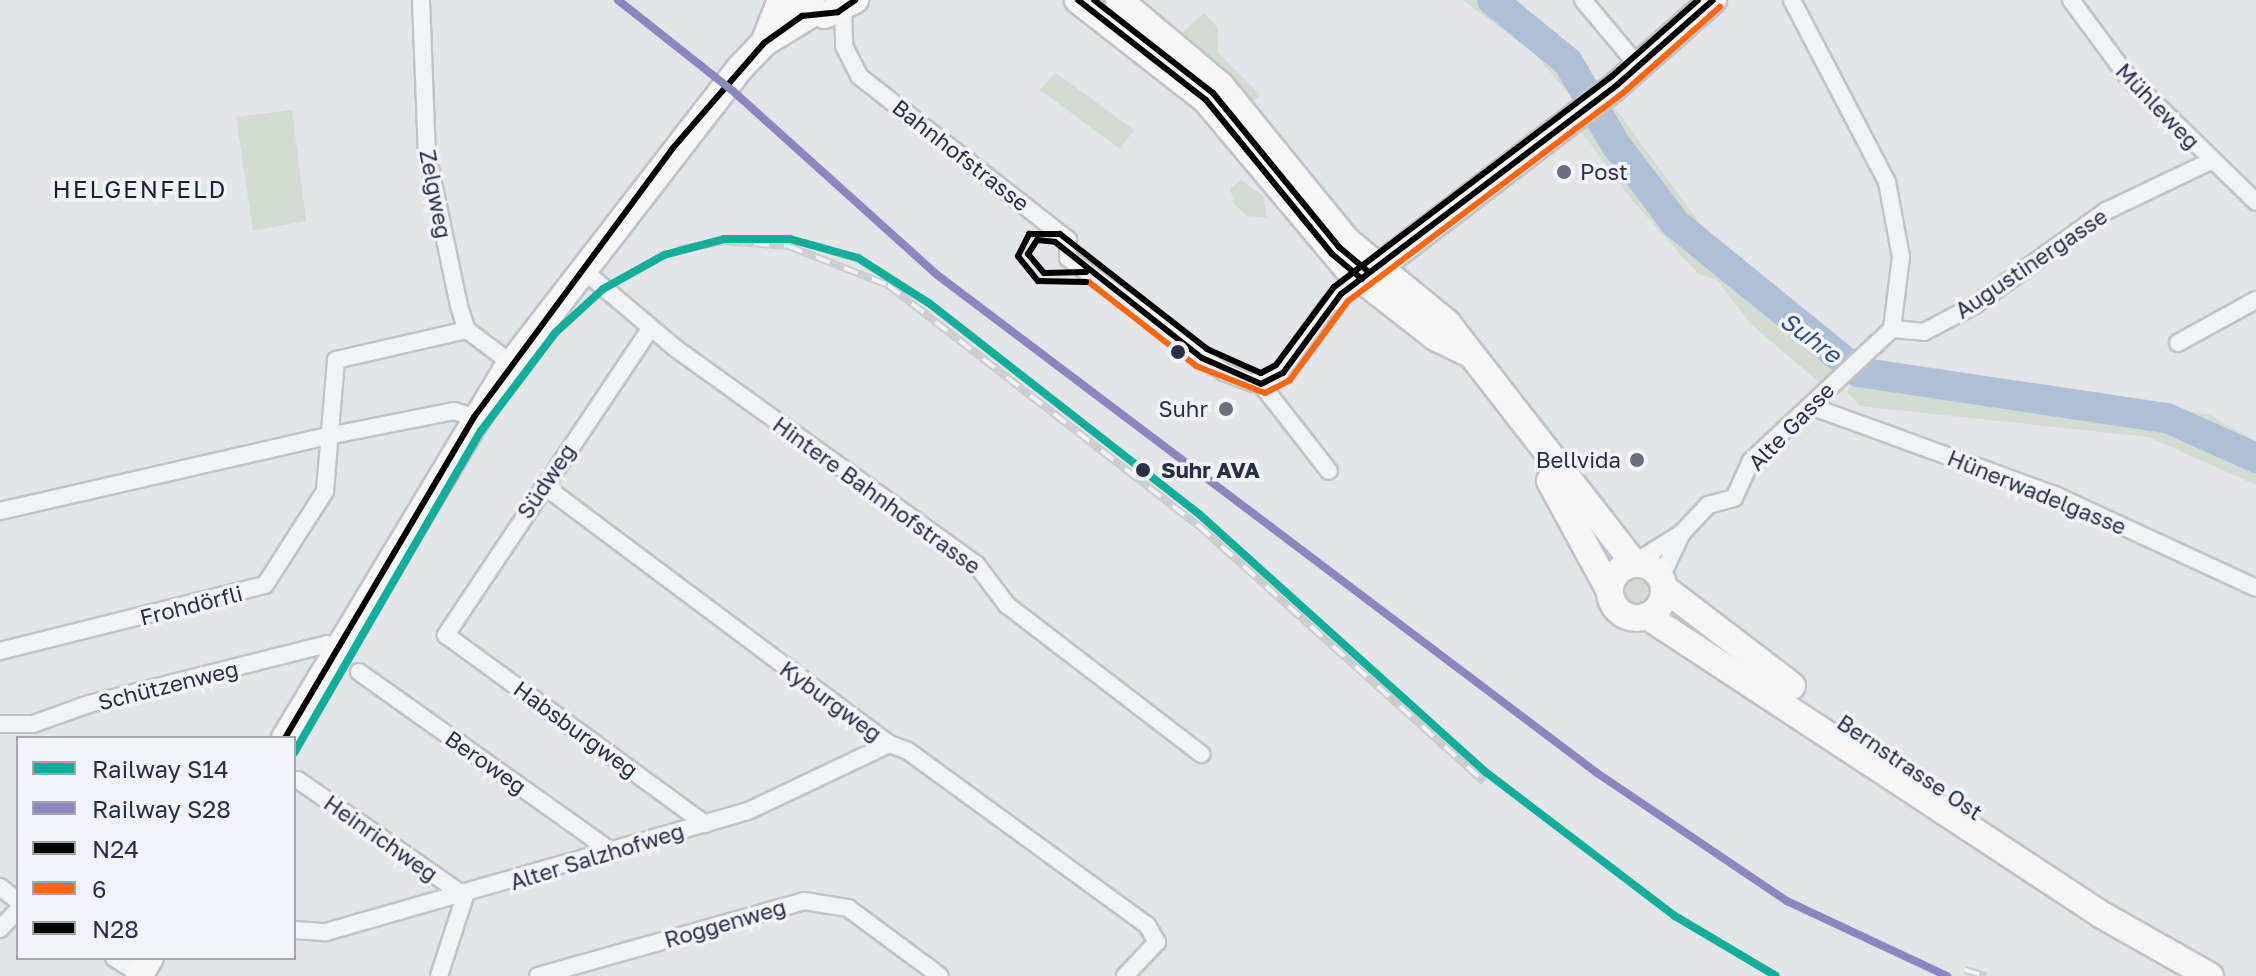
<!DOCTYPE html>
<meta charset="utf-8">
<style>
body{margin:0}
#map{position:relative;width:2256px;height:976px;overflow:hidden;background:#e3e5e8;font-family:"Golos Text",sans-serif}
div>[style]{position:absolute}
.green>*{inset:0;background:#d2dcd3}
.round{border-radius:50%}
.river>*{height:30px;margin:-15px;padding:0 15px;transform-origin:15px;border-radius:15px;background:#aec0d6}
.roads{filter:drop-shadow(2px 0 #c1c3c6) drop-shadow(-2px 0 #c1c3c6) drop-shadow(0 2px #c1c3c6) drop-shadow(0 -2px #c1c3c6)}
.street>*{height:16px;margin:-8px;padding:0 8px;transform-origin:8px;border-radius:8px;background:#f2f3f4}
.primary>*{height:26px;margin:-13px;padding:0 13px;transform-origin:13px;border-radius:13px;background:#f6f6f7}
.primary>.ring{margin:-13px;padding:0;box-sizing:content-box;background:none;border:26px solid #f6f6f7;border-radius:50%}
.rail>*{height:8px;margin-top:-4px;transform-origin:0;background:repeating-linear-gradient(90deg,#f0f3f8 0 15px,#cbcdd0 0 30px);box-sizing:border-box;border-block:2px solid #cbcdd0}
.bus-1>*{height:6px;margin:-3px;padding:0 3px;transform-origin:3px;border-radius:3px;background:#000}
.bus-2>*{height:6px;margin:-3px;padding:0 3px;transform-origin:3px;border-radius:3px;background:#ff6612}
.bus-3>*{height:6px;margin:-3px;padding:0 3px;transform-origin:3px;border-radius:3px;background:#000}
.rail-1>*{height:8px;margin:-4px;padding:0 4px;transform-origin:4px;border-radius:4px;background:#13ae99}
.rail-2>*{height:8px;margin:-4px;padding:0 4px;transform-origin:4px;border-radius:4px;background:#8c86bf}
.dots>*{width:22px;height:22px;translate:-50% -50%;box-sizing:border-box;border:4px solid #f0f3f8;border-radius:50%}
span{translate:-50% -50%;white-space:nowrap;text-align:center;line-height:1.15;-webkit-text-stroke:7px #f0f3f8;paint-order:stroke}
.street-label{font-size:22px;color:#273044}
.poi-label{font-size:22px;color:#273044}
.left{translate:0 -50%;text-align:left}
.right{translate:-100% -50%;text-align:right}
.stop-label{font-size:22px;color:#273044;font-weight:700}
.neighbourhood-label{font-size:24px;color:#192134;letter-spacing:2px}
.water-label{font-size:24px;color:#2d4d7c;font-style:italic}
.legend{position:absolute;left:16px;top:736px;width:280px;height:224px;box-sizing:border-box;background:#f0f3f8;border:2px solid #a0a5b0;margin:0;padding:10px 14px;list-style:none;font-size:24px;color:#273044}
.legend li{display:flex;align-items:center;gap:16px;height:40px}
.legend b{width:40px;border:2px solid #a0a5b0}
</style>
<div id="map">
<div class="green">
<div style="clip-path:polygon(1463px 0,1506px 0,1568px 51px,1587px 82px,1568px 93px,1535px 54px)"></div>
<div style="clip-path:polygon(1204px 13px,1217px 27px,1218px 53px,1260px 95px,1252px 102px,1182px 33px)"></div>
<div style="clip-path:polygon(1055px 72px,1134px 130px,1120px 149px,1040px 90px)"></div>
<div style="clip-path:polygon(1615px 108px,1712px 240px,1851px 355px,1820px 383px,1750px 323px,1717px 280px,1698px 274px,1632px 200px,1580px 130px)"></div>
<div style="clip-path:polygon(292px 110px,306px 221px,253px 231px,236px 117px)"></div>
<div style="clip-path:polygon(1241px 180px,1264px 196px,1267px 218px,1247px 216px,1235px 205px,1230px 189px)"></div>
<div style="clip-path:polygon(1883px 361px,2210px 415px,2256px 441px,2256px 485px,2149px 437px,1860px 406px,1847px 391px)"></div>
<div class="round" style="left:1620px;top:574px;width:32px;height:32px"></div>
</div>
<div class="river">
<div style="left:1492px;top:0;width:98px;rotate:39.2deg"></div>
<div style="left:1568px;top:62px;width:96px;rotate:60deg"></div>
<div style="left:1616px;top:145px;width:99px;rotate:52.8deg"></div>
<div style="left:1676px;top:224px;width:235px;rotate:39.1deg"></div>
<div style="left:1858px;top:372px;width:312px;rotate:8.5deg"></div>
<div style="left:2167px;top:418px;width:98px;rotate:24.2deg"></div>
</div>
<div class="roads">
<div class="street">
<div style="left:421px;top:0;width:154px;rotate:87.8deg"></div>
<div style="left:427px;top:154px;width:155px;rotate:78.1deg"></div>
<div style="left:459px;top:306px;width:25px;rotate:72deg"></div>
<div style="left:467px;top:330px;width:55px;rotate:36.9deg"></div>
<div style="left:1583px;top:0;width:87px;rotate:50.1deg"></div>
<div style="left:2071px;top:0;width:94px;rotate:53.6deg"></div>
<div style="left:2127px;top:76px;width:180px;rotate:44.3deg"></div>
<div style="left:843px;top:10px;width:36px;rotate:88deg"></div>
<div style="left:844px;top:46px;width:34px;rotate:63deg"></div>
<div style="left:859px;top:76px;width:266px;rotate:38.1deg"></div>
<div style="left:1068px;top:240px;width:18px;rotate:90deg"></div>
<div style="left:1068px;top:258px;width:193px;rotate:36.2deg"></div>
<div style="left:1224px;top:372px;width:31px;rotate:21deg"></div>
<div style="left:1253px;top:383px;width:25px;rotate:-14deg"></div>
<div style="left:1277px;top:377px;width:87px;rotate:-54.3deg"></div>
<div style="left:1328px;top:306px;width:43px;rotate:-38.5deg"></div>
<div style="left:584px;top:271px;width:119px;rotate:40.2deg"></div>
<div style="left:675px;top:348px;width:370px;rotate:35.7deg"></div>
<div style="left:976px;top:564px;width:51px;rotate:52.9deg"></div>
<div style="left:1007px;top:605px;width:245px;rotate:37.5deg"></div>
<div style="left:650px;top:329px;width:368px;rotate:123.7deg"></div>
<div style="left:446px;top:635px;width:321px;rotate:36.1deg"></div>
<div style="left:1892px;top:329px;width:32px;rotate:5deg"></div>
<div style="left:1924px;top:332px;width:58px;rotate:-27.9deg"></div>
<div style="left:1975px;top:305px;width:161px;rotate:-35.7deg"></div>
<div style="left:2106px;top:211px;width:116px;rotate:-25.5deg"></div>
<div style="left:2178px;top:343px;width:89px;rotate:-28.9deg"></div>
<div style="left:1261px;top:384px;width:110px;rotate:52deg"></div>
<div style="left:1813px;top:407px;width:258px;rotate:20deg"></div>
<div style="left:2055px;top:495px;width:221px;rotate:24.8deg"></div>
<div style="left:543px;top:485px;width:432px;rotate:36.8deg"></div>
<div style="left:889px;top:744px;width:20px;rotate:20deg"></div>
<div style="left:908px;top:751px;width:296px;rotate:36.1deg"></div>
<div style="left:1147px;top:925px;width:20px;rotate:60deg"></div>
<div style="left:1157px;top:942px;width:47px;rotate:133.3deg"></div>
<div style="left:0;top:511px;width:342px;rotate:-12.9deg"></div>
<div style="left:333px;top:435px;width:123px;rotate:-11.2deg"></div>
<div style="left:454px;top:411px;width:21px;rotate:17deg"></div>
<div style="left:1634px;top:563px;width:57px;rotate:-32deg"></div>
<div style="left:1661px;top:577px;width:49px;rotate:-64.5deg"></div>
<div style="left:1682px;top:533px;width:38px;rotate:-47deg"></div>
<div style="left:1708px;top:505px;width:27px;rotate:-15deg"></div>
<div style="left:1734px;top:498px;width:41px;rotate:-65.3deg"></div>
<div style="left:1751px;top:461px;width:193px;rotate:-43.1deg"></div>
<div style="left:1892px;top:329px;width:73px;rotate:-82.9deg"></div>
<div style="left:1901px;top:257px;width:76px;rotate:-100.6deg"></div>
<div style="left:1887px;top:182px;width:205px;rotate:-117.6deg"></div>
<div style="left:0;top:651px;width:273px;rotate:-14deg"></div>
<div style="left:265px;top:585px;width:112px;rotate:-57.4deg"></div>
<div style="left:325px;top:491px;width:131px;rotate:-85.2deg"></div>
<div style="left:336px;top:360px;width:134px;rotate:-12.9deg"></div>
<div style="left:359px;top:672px;width:313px;rotate:35.4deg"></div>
<div style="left:0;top:724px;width:33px"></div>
<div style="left:33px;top:724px;width:59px;rotate:-19.7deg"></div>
<div style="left:89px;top:704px;width:245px;rotate:-14.1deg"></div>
<div style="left:327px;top:644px;width:12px;rotate:20deg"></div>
<div style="left:298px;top:780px;width:203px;rotate:34.8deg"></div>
<div style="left:0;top:887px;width:23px;rotate:38deg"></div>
<div style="left:0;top:929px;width:26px;rotate:-47deg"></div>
<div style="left:294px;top:930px;width:32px;rotate:4deg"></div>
<div style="left:326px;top:932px;width:439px;rotate:-16deg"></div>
<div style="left:748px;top:811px;width:156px;rotate:-25.4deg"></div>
<div style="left:114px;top:958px;width:34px;rotate:32deg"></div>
<div style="left:439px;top:976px;width:84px;rotate:-72deg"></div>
<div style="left:538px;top:976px;width:276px;rotate:-15.7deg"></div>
<div style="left:804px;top:901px;width:45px;rotate:9deg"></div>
<div style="left:848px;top:908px;width:114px;rotate:36.5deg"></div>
</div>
<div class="primary">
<div style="left:1078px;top:0;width:162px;rotate:38deg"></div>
<div style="left:1206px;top:100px;width:219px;rotate:50deg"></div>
<div style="left:1347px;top:268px;width:112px;rotate:38.1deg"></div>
<div style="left:1435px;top:337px;width:34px;rotate:26deg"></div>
<div style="left:1119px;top:0;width:133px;rotate:40.1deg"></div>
<div style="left:1221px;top:86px;width:198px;rotate:50.9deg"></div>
<div style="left:1346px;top:240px;width:131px;rotate:39.4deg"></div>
<div style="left:1447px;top:323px;width:304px;rotate:52.1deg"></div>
<div style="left:798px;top:4px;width:29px;rotate:22deg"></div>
<div style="left:825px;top:15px;width:34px;rotate:-27deg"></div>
<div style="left:764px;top:43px;width:46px;rotate:-68.4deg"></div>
<div style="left:1366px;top:277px;width:316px;rotate:-37.4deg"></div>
<div style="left:1617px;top:85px;width:128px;rotate:-41.5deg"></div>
<div style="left:1550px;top:481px;width:123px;rotate:61.4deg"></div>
<div class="ring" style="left:1610px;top:564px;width:28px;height:28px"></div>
<div style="left:1664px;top:588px;width:161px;rotate:37.4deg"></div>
<div style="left:1647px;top:616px;width:544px;rotate:33.31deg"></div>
<div style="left:2102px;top:915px;width:124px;rotate:29.5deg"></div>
<div style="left:285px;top:738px;width:427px;rotate:-59deg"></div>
<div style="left:505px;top:372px;width:383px;rotate:-52.3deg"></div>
<div style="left:739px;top:69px;width:36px;rotate:-46deg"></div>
<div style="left:764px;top:43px;width:57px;rotate:-31.5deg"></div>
<div style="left:139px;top:976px;width:21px;rotate:-59deg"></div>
</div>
</div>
<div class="rail">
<div style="left:677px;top:250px;width:48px;rotate:-10.8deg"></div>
<div style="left:724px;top:241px;width:64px;rotate:4.5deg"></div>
<div style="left:788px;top:246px;width:107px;rotate:21.3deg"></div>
<div style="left:888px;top:285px;width:393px;rotate:37.8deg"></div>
<div style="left:1199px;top:526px;width:383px;rotate:41.9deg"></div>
<div style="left:1965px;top:970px;width:22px;rotate:16deg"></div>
</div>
<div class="bus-1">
<div style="left:1078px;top:0;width:162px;rotate:38deg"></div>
<div style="left:1206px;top:100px;width:199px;rotate:50.7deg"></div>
<div style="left:1332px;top:254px;width:39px;rotate:40deg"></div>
<div style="left:1086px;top:272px;width:42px;rotate:178.6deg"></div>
<div style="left:1044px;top:273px;width:25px;rotate:-130deg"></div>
<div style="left:1028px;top:254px;width:17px;rotate:-57deg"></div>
<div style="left:1037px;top:240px;width:18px;rotate:6deg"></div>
<div style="left:1055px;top:242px;width:187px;rotate:38.3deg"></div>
<div style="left:1202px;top:358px;width:64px;rotate:23.8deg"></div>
<div style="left:1261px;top:384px;width:25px;rotate:-27deg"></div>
<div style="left:1283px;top:373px;width:98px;rotate:-53.7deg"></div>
<div style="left:1341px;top:294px;width:346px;rotate:-37.1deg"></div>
<div style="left:1617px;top:85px;width:128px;rotate:-41.5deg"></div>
<div style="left:285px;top:738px;width:373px;rotate:-59.5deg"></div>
<div style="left:474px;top:417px;width:333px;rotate:-53.5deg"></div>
<div style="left:672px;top:149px;width:140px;rotate:-49deg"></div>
<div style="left:764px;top:43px;width:47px;rotate:-35.4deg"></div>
<div style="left:802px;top:16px;width:36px;rotate:-6deg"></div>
<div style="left:838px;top:12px;width:21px;rotate:-35deg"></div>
</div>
<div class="bus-2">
<div style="left:1089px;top:282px;width:136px;rotate:38.1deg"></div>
<div style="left:1196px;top:366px;width:74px;rotate:21.4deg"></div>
<div style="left:1265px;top:393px;width:28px;rotate:-27deg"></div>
<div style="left:1290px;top:380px;width:98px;rotate:-53.7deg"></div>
<div style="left:1348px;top:301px;width:345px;rotate:-37.1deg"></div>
<div style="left:1623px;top:93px;width:130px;rotate:-41.6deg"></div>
</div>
<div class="bus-3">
<div style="left:1094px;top:0;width:151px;rotate:38deg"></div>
<div style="left:1213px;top:93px;width:199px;rotate:50.7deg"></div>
<div style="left:1339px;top:247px;width:38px;rotate:40deg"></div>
<div style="left:1086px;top:282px;width:48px;rotate:-178.8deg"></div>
<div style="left:1038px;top:281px;width:32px;rotate:-129deg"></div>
<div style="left:1018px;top:256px;width:25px;rotate:-63deg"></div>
<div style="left:1029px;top:234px;width:31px"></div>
<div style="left:1060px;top:234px;width:187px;rotate:38deg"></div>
<div style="left:1207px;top:349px;width:59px;rotate:24deg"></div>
<div style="left:1261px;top:373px;width:17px;rotate:-28deg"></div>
<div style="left:1276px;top:365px;width:97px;rotate:-53.4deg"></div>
<div style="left:1334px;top:287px;width:348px;rotate:-37.2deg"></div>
<div style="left:1611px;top:77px;width:116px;rotate:-41.5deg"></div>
</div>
<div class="rail-1">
<div style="left:294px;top:753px;width:372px;rotate:-59.9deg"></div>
<div style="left:481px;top:431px;width:123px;rotate:-52.9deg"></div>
<div style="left:555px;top:333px;width:65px;rotate:-42.5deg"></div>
<div style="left:603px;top:289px;width:70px;rotate:-29.1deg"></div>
<div style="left:664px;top:255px;width:62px;rotate:-14.9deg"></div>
<div style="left:724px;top:239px;width:66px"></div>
<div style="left:790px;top:239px;width:71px;rotate:15.6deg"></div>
<div style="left:858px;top:258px;width:84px;rotate:32.4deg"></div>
<div style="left:929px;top:303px;width:343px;rotate:38deg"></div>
<div style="left:1199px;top:514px;width:387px;rotate:42deg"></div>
<div style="left:1487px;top:773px;width:236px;rotate:37.3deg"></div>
<div style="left:1675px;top:916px;width:117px;rotate:30.7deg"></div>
</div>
<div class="rail-2">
<div style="left:618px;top:0;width:148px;rotate:38.4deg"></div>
<div style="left:734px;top:92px;width:272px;rotate:42deg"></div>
<div style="left:936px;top:274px;width:828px;rotate:37.05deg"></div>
<div style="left:1597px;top:773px;width:229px;rotate:34deg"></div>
<div style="left:1787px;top:901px;width:177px;rotate:25.1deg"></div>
</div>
<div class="dots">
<div style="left:1564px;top:172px;background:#696f7d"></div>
<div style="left:1178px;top:352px;background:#273044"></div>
<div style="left:1226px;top:409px;background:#696f7d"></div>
<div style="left:1637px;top:460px;background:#696f7d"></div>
<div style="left:1143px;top:470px;background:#273044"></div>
</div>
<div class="street-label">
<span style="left:2158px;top:106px;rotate:46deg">Mühleweg</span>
<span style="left:961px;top:155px;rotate:38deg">Bahnhofstrasse</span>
<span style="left:436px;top:194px;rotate:79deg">Zelgweg</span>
<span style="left:2031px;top:263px;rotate:-34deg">Augustinergasse</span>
<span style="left:1791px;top:426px;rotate:-46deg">Alte Gasse</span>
<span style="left:546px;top:481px;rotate:-56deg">Südweg</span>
<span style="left:2037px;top:492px;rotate:22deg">Hünerwadelgasse</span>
<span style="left:877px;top:495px;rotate:36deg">Hintere Bahnhofstrasse</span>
<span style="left:191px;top:605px;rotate:-14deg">Frohdörfli</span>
<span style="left:168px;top:685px;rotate:-14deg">Schützenweg</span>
<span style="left:831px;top:701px;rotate:36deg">Kyburgweg</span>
<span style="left:576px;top:729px;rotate:36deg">Habsburgweg</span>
<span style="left:486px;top:762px;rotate:35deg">Beroweg</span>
<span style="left:1910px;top:767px;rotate:34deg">Bernstrasse Ost</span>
<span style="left:381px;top:838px;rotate:35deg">Heinrichweg</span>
<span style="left:597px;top:856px;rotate:-17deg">Alter Salzhofweg</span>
<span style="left:725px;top:923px;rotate:-16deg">Roggenweg</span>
</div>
<div class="poi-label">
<span class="left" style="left:1580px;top:172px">Post</span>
<span class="right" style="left:1208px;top:409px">Suhr</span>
<span class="right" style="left:1621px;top:460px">Bellvida</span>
</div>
<div class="stop-label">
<span class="left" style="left:1161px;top:470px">Suhr AVA</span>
</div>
<div class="neighbourhood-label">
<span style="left:140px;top:189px">HELGENFELD</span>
</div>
<div class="water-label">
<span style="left:1811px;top:337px;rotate:36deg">Suhre</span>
</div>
<ul class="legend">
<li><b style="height:10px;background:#13ae99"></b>Railway S14</li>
<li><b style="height:10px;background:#8c86bf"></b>Railway S28</li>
<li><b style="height:10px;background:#000"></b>N24</li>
<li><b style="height:10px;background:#ff6612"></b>6</li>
<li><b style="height:10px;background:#000"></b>N28</li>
</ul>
</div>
